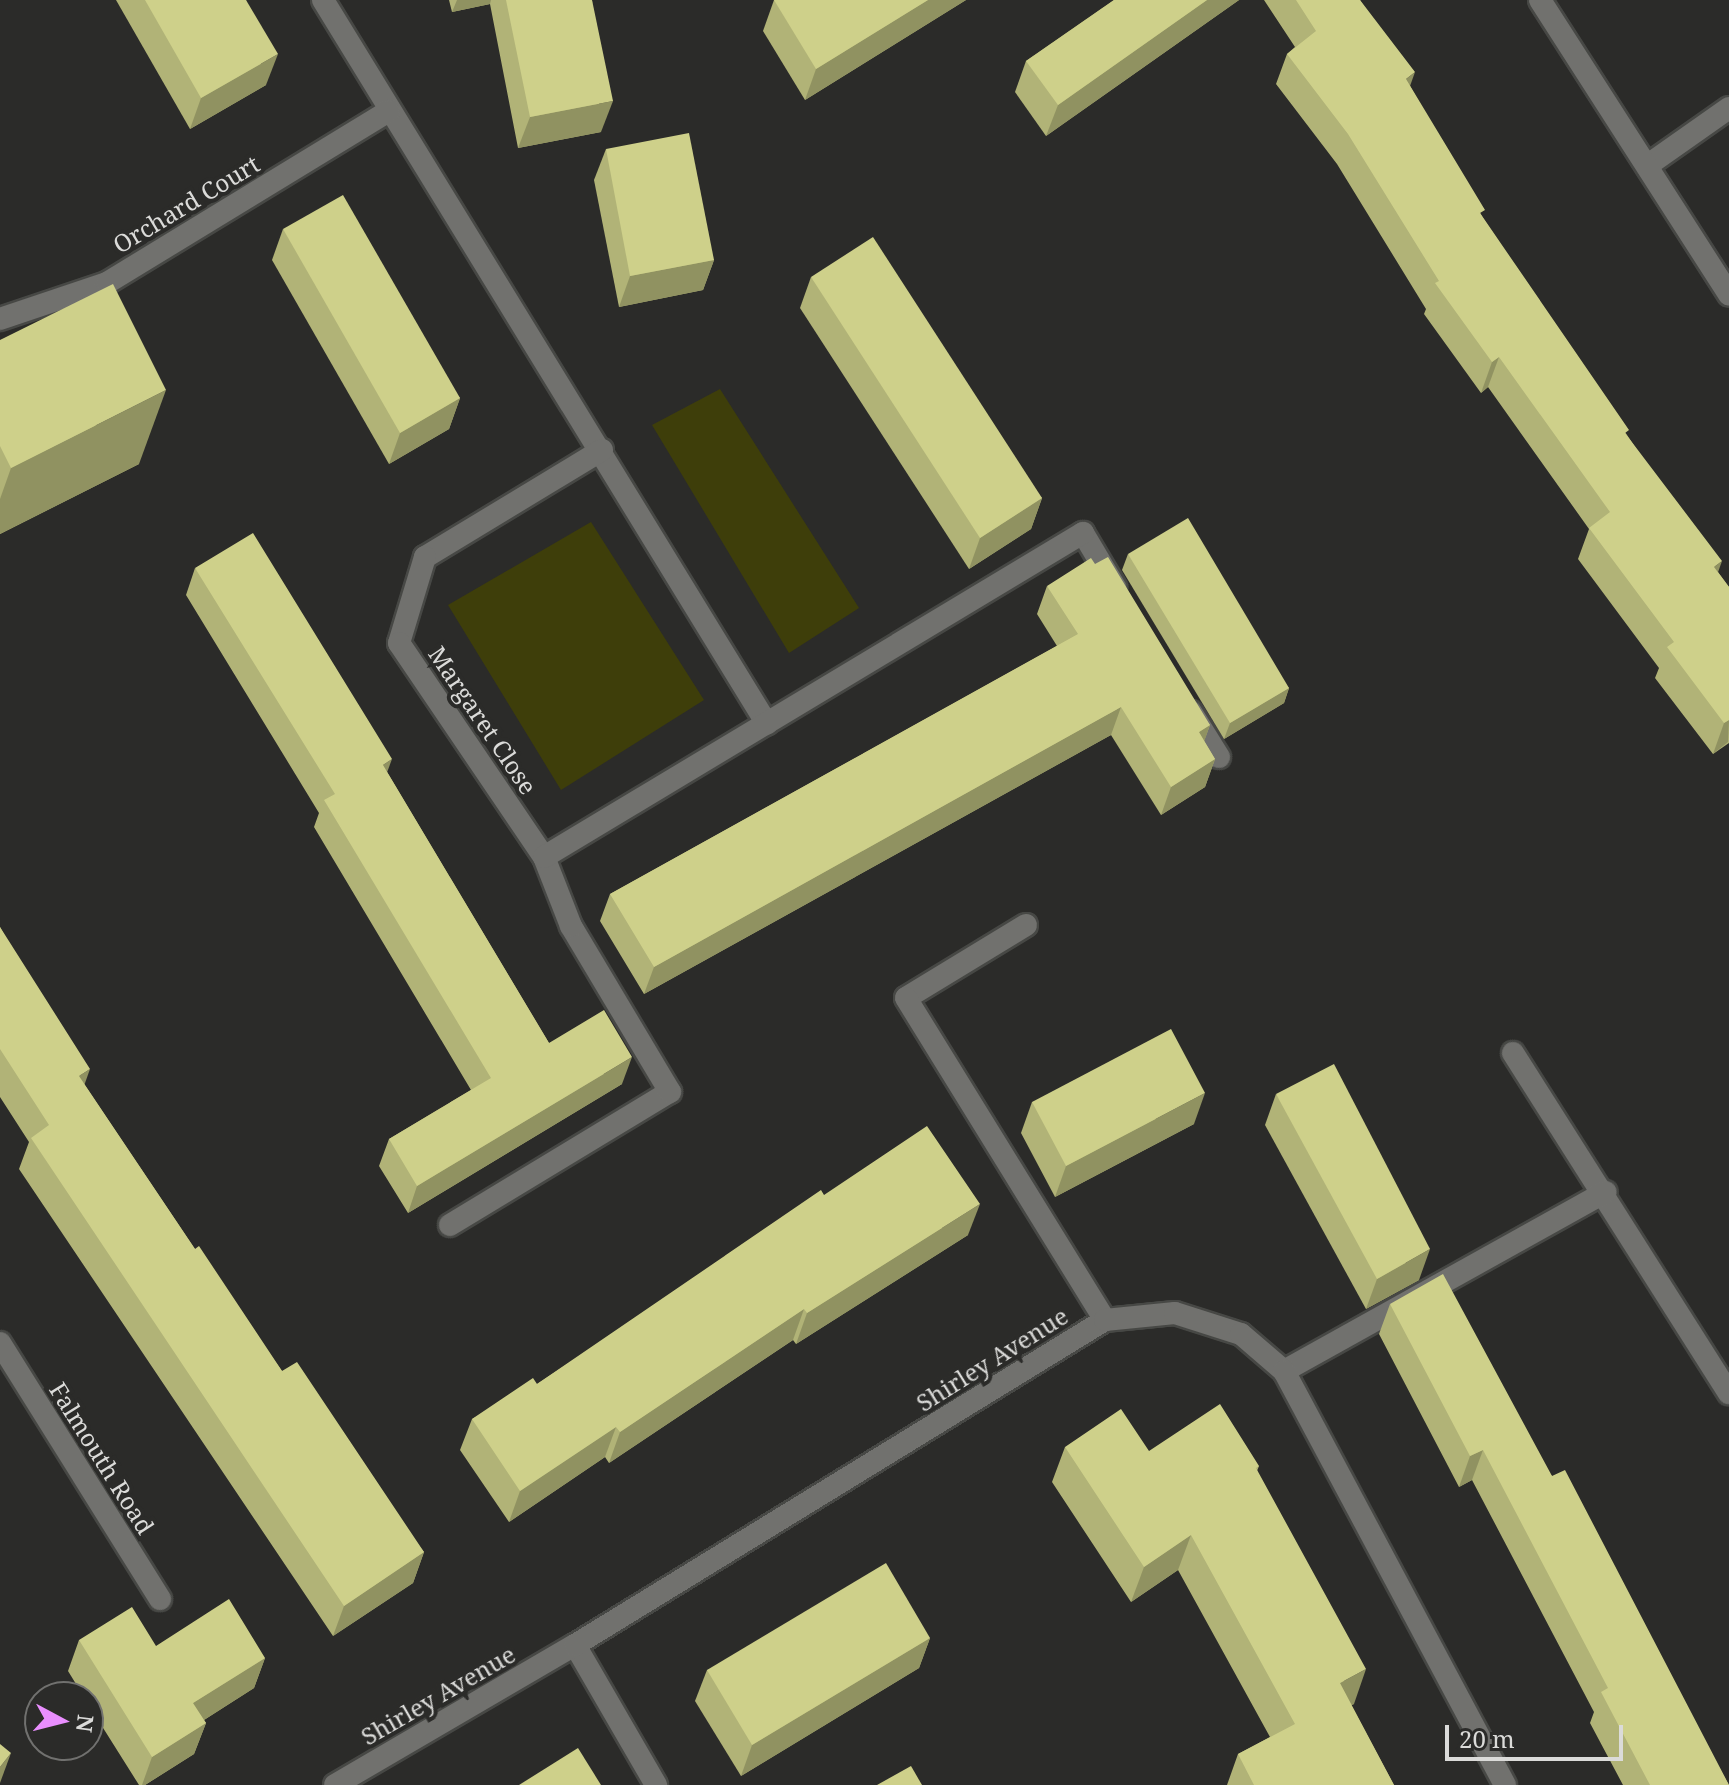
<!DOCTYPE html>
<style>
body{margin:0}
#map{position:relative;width:1729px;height:1785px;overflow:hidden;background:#2b2b29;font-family:"Noto Serif",serif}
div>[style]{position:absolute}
.green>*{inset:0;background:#3e3e0a}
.roads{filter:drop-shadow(2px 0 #474845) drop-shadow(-2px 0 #474845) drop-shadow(0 2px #474845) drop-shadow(0 -2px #474845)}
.service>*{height:22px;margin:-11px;padding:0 11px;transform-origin:11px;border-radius:11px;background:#71716e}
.minor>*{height:22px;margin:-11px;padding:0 11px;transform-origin:11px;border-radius:11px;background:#71716e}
.tertiary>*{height:22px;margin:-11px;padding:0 11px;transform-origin:11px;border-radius:11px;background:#71716e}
.wall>*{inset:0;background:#b1b377}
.shaded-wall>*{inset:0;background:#909261}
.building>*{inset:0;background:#ced08a}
span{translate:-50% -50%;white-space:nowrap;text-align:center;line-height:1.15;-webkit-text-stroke:8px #2b2b29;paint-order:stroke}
.street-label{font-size:24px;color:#dbdbd9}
.north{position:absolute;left:24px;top:1681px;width:80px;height:80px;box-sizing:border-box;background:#2b2b29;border:2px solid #71716f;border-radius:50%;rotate:97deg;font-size:22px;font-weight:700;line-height:32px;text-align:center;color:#dbdbd9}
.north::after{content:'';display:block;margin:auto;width:28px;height:36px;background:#e98efe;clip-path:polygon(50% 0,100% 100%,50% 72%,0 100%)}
.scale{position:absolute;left:1445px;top:1725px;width:178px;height:36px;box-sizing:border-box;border:4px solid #dbdbd9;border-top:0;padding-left:10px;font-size:24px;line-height:28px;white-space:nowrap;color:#dbdbd9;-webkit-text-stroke:6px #2b2b29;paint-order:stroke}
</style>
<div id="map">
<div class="green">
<div style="clip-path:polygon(720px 389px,859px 608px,789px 653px,652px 425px)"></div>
<div style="clip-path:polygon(591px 522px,704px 700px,561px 790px,448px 605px)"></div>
</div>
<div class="roads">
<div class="service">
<div style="left:1083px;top:533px;width:63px;rotate:59.3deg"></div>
<div style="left:1191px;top:712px;width:53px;rotate:58.1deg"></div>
<div style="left:1026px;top:925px;width:140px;rotate:148.7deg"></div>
<div style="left:906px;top:998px;width:379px;rotate:58.3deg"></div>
<div style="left:1513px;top:1053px;width:403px;rotate:57.6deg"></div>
<div style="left:450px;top:1225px;width:257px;rotate:-31.2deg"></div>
<div style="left:670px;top:1092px;width:193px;rotate:-120.8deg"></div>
<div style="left:571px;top:926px;width:74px;rotate:-111.4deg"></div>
<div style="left:1284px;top:1371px;width:368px;rotate:-29.1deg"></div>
</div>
<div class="minor">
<div style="left:323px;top:0;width:849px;rotate:58.48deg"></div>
<div style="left:1648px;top:165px;width:99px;rotate:-35.1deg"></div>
<div style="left:0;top:319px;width:113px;rotate:-18.6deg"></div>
<div style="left:107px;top:283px;width:330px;rotate:-31.4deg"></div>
<div style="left:602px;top:450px;width:207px;rotate:148.8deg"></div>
<div style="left:425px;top:557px;width:90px;rotate:106.8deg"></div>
<div style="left:399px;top:643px;width:258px;rotate:55.9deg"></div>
<div style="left:544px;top:857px;width:629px;rotate:-31.01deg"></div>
<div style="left:0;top:1343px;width:302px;rotate:58deg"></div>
<div style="left:575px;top:1645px;width:162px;rotate:59.9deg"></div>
<div style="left:335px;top:1785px;width:278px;rotate:-30.3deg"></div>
<div style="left:575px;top:1645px;width:622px;rotate:-31.52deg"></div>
<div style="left:1105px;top:1320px;width:70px;rotate:-5.7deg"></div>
<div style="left:1175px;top:1313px;width:69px;rotate:17.7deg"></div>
<div style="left:1241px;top:1334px;width:57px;rotate:40.7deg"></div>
<div style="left:1284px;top:1371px;width:469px;rotate:61.9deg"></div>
</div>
<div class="tertiary">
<div style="left:1540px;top:0;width:350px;rotate:57.3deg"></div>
</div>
</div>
<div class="wall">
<div style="clip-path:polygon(116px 0,246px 0,266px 85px,190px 129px)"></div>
<div style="clip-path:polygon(449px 0,592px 0,601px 132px,518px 148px,490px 4px,452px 12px)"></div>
<div style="clip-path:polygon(774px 0,966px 0,805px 100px,763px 31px)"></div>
<div style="clip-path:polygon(1114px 0,1239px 0,1046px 136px,1015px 92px,1026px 61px)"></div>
<div style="clip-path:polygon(1264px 0,1360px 0,1410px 86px,1483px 218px,1718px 572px,1729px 587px,1729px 743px,1713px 754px,1655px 678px,1659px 668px,1578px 559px,1589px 529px,1488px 387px,1481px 393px,1424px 314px,1426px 309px,1337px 164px,1276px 84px,1287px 54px,1295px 47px)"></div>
<div style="clip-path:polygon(606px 149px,714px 260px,703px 290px,619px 307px,594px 180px)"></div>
<div style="clip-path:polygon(283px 229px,460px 398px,449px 429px,389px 464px,272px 260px)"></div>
<div style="clip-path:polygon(811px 277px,1042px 498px,1031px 529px,969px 569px,800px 308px)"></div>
<div style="clip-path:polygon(0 340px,139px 464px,0 534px)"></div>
<div style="clip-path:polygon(1128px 554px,1289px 688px,1284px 703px,1224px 739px,1122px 570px)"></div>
<div style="clip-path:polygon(195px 568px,387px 772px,549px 1043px,622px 1084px,408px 1213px,379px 1166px,389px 1139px,471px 1090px,314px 827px,319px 813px,186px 595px)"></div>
<div style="clip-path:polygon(1047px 586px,1210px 725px,1204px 741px,1215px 759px,1205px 787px,1161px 815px,1111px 735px,644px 994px,600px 921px,610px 894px,1057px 646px,1037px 614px)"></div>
<div style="clip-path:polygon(0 927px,84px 1084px,195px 1249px,282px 1371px,424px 1552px,413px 1583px,333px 1636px,19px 1169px,29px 1142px,0 1097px)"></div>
<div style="clip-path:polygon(1276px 1094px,1419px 1280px,1366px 1309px,1265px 1125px)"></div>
<div style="clip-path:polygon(1032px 1102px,1194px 1124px,1055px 1197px,1021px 1133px)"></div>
<div style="clip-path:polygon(824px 1195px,968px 1235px,796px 1344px,793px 1340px,609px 1463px,605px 1457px,509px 1522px,460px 1450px,472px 1419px,537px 1384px)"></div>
<div style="clip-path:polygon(1390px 1304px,1552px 1476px,1729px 1785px,1623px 1785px,1590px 1723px,1594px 1712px,1472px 1480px,1459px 1487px,1379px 1334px)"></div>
<div style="clip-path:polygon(1065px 1447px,1149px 1451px,1259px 1466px,1257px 1471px,1354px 1704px,1351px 1705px,1394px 1785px,1227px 1785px,1238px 1754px,1270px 1737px,1178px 1570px,1131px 1602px,1052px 1482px)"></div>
<div style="clip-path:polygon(930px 1638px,919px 1668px,741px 1776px,695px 1701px,707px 1670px)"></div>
<div style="clip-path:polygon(79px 1640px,156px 1646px,265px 1658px,254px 1688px,204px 1720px,206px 1723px,194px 1754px,145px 1785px,139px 1785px,88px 1704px,88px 1697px,84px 1697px,68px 1671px)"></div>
</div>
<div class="shaded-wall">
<div style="clip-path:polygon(457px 0,491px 0,490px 4px,452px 12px)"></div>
<div style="clip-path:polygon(928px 0,966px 0,805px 100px,816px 69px)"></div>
<div style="clip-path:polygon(1207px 0,1239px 0,1046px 136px,1058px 105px)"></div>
<div style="clip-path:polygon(278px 54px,266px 85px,190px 129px,201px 98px)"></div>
<div style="clip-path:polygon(1415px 72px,1404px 103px,1406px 79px)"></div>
<div style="clip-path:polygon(613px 101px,601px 132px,518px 148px,530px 117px)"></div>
<div style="clip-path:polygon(714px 260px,703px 290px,619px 307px,630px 276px)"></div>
<div style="clip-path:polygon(1499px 357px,1488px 387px,1481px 393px,1492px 362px)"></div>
<div style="clip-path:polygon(166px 390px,139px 464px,0 534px,0 499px,11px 468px)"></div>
<div style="clip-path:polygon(460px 398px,449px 429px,389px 464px,400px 433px)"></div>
<div style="clip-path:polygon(1042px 498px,1031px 529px,969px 569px,980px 538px)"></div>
<div style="clip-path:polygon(1722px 561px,1711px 592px,1714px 567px)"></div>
<div style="clip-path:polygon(1289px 688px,1284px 703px,1224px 739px,1230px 723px)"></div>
<div style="clip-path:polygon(1121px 707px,1111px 735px,644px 994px,654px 967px)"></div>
<div style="clip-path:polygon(1729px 720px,1728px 742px,1713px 754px,1724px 723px)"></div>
<div style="clip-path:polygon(1210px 725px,1200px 753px,1199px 732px)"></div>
<div style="clip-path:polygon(392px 759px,382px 786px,383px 765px)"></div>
<div style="clip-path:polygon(1215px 759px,1205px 787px,1161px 815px,1171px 787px)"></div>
<div style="clip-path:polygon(632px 1057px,622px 1084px,408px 1213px,417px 1186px)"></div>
<div style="clip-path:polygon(90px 1069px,79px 1100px,79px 1076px)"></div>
<div style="clip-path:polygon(1205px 1093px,1194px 1124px,1055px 1197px,1066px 1166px)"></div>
<div style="clip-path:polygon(980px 1204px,968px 1235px,796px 1344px,807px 1313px)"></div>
<div style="clip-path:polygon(1430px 1249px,1419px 1280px,1366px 1309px,1377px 1279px)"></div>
<div style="clip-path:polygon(804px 1309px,793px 1340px,609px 1463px,620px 1432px)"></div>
<div style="clip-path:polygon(616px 1427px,605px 1457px,509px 1522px,520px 1491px)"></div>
<div style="clip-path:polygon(1483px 1450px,1472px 1480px,1459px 1487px,1470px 1456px)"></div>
<div style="clip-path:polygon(1191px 1535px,1178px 1570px,1131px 1602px,1144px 1567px)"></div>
<div style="clip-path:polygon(424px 1552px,413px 1583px,333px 1636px,344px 1606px)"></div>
<div style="clip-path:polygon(930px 1638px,919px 1668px,741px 1776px,752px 1745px)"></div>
<div style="clip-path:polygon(265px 1658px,254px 1688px,182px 1734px,193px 1703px)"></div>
<div style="clip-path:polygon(1366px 1669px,1354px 1704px,1327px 1718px,1340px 1683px)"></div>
<div style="clip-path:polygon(206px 1723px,194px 1754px,145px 1785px,142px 1785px,152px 1757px)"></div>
<div style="clip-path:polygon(11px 1753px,0 1783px,0 1767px)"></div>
</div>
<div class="building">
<div style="clip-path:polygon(145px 0,246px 0,278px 54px,201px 98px)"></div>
<div style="clip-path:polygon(506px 0,592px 0,613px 101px,530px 117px)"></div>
<div style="clip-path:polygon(774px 0,928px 0,816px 69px)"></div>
<div style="clip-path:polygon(1114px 0,1207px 0,1058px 105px,1026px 61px)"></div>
<div style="clip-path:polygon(1296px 0,1360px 0,1415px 72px,1406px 79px,1485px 210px,1480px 213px,1629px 430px,1625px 433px,1722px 561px,1714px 567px,1729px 587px,1729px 720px,1724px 723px,1667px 647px,1674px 642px,1589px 528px,1610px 512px,1499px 357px,1492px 362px,1435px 283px,1439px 281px,1348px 134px,1287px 54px,1316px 31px)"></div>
<div style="clip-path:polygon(689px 133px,714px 260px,630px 276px,606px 149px)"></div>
<div style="clip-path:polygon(343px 195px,460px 398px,400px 433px,283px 229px)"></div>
<div style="clip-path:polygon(873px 237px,1042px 498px,980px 538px,811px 277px)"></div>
<div style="clip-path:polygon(113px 284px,166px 390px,11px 468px,0 446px,0 340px)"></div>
<div style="clip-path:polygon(1188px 518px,1289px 688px,1230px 723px,1128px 554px)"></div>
<div style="clip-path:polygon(253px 533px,392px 759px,383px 765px,549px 1043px,604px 1010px,632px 1057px,417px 1186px,389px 1139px,491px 1078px,324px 800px,335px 794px,195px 568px)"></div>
<div style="clip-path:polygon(1108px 557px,1210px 725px,1199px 732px,1215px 759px,1171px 787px,1121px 707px,654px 967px,610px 894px,1078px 634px,1047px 586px,1091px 558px,1095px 564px)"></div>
<div style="clip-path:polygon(0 927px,90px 1069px,79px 1076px,195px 1249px,199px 1246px,282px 1371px,297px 1362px,424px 1552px,344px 1606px,31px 1138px,49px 1125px,0 1049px)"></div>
<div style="clip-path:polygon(1171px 1029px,1205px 1093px,1066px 1166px,1032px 1102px)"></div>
<div style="clip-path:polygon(1334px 1064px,1430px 1249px,1377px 1279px,1276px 1094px)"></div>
<div style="clip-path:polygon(927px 1126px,980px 1204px,807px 1313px,804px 1309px,620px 1432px,616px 1427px,520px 1491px,472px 1419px,533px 1378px,537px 1384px,821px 1190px,824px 1195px)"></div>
<div style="clip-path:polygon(1443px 1274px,1552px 1476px,1565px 1470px,1729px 1785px,1650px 1785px,1601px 1692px,1608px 1688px,1483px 1450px,1470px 1456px,1390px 1304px)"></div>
<div style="clip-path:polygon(1220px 1404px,1259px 1466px,1256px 1468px,1366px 1669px,1340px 1683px,1394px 1785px,1254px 1785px,1238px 1754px,1295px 1724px,1191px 1535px,1144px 1567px,1065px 1447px,1121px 1409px,1149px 1451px)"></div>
<div style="clip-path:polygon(886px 1563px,930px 1638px,752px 1745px,707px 1670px)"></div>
<div style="clip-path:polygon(229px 1599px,265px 1658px,193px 1703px,206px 1723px,152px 1757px,79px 1640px,132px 1607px,156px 1646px)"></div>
<div style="clip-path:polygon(0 1744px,11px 1753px,0 1767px)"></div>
<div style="clip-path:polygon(578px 1748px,601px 1785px,519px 1785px)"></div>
<div style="clip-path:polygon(911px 1766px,922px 1785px,877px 1785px)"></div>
</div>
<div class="street-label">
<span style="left:186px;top:204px;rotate:-31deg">Orchard Court</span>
<span style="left:483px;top:720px;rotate:56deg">Margaret Close</span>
<span style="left:992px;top:1359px;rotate:-32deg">Shirley Avenue</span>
<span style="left:102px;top:1458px;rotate:58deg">Falmouth Road</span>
<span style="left:438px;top:1695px;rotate:-30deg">Shirley Avenue</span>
</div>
<div class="north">N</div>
<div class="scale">20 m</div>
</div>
